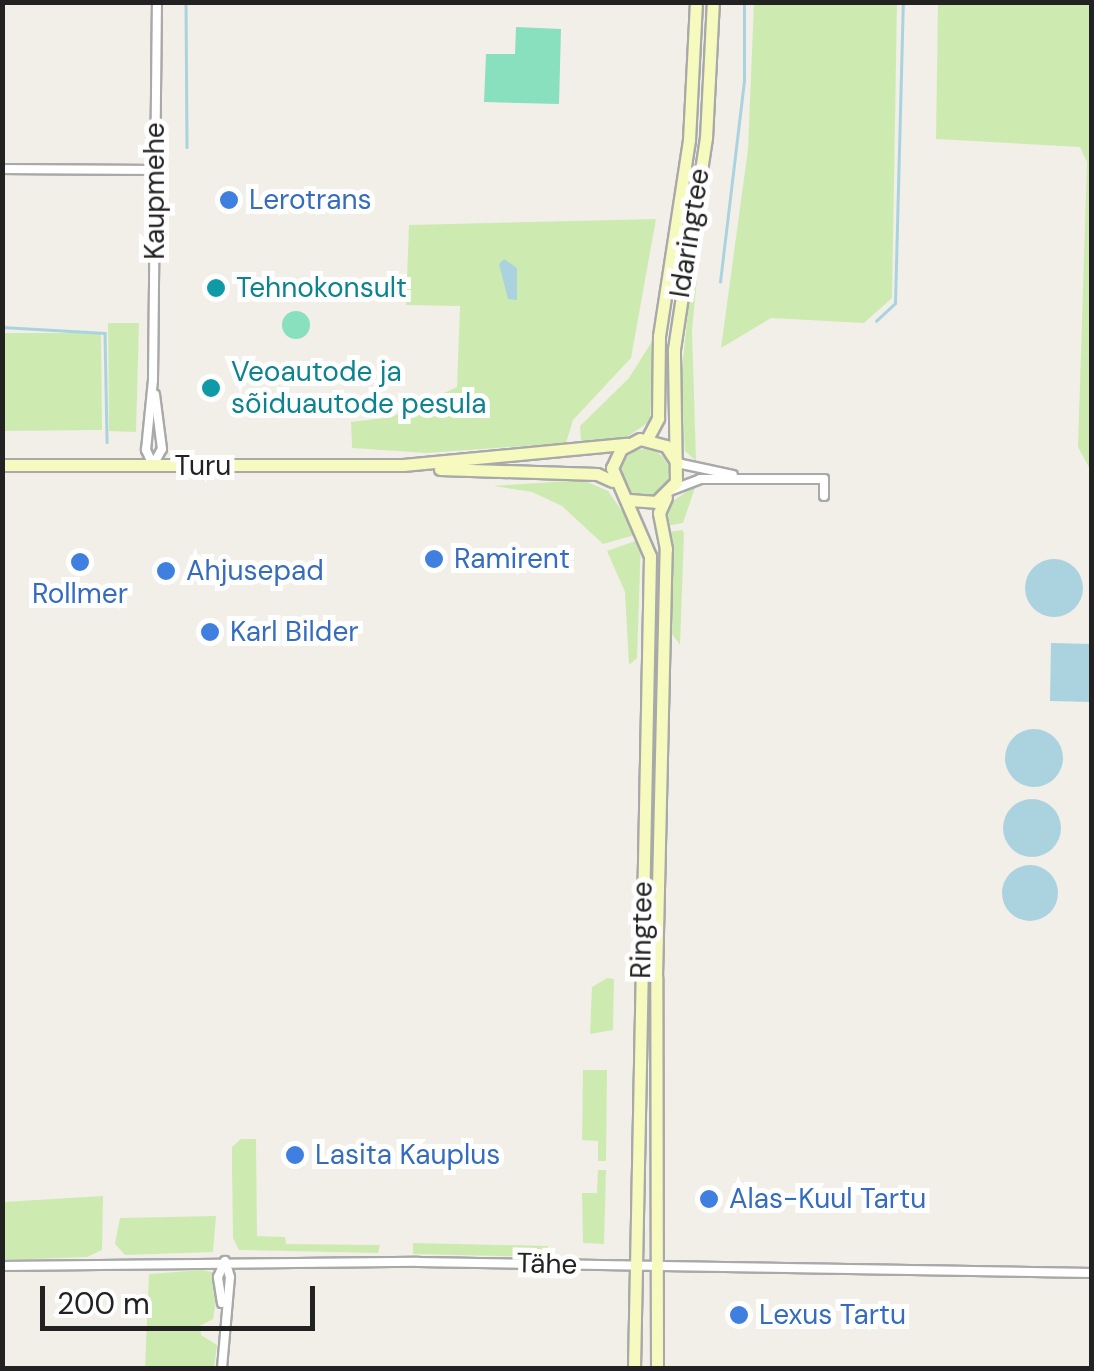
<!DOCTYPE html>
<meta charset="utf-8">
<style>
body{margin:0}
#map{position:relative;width:1094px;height:1371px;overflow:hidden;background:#f2efe9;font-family:"DM Sans",sans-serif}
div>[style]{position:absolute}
.grass>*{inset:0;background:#cdebb0}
.round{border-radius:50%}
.pitch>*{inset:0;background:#88e0be}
.water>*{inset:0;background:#aad3df}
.stream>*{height:2.5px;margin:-1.25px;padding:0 1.25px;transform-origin:1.25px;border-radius:1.25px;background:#aad3df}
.roads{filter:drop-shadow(2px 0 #a9a9a9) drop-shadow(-2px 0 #a9a9a9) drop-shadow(0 2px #a9a9a9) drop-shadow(0 -2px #a9a9a9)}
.street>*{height:8px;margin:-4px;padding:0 4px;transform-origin:4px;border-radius:4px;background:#fff}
.secondary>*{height:11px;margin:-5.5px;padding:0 5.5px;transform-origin:5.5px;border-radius:5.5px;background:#f7fabf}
.dots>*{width:28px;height:28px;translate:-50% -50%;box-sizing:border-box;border:5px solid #fff;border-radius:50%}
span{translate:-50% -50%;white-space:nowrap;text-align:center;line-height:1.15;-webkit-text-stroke:10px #fff;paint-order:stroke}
.street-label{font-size:28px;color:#222}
.shop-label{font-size:28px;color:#366cbe}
.left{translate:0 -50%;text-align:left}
.culture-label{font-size:28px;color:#0d838f}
.frame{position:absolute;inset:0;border:5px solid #222;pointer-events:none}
.scale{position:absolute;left:40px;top:1286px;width:275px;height:45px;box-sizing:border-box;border:5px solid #222;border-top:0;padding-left:12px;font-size:30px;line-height:35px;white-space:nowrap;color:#222;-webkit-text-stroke:8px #fff;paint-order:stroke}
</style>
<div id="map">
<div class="grass">
<div style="clip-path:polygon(754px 3px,897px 3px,892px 298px,864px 323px,771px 318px,721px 348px,748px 149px)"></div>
<div style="clip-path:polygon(938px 3px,1091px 3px,1091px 471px,1078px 447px,1087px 162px,1080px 147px,936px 139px)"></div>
<div style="clip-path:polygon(656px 219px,631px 358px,573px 420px,566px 443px,427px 453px,352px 448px,351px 422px,392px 417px,457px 387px,460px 306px,406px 305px,409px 225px)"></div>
<div style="clip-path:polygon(694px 256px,699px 257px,692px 330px,696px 461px,685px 451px,681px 378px)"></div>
<div style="clip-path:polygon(108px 323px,139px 323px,136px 432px,109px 431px)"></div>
<div style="clip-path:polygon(2px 333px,101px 333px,102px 430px,3px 431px)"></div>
<div style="clip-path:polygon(654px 338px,650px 421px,627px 437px,589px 446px,581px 440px,580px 426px,629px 378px)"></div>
<div class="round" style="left:621px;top:449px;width:48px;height:48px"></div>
<div style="clip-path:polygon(583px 480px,608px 491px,638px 534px,603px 544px,562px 506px,532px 492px,493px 486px)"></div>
<div style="clip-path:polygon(696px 485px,683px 523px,667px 526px,670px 503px)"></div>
<div style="clip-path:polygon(682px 530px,684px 533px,680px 645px,672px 634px,668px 532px)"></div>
<div style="clip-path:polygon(641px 539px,637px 658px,629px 665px,625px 592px,607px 551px)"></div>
<div style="clip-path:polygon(607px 978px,614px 979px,613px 1030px,590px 1034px,592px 987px)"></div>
<div style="clip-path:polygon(583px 1070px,607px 1070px,606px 1161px,598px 1161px,598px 1141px,582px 1140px)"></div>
<div style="clip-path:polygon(241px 1139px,256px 1139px,257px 1236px,285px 1237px,286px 1244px,380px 1245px,378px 1253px,239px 1250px,233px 1238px,232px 1170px,232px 1147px)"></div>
<div style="clip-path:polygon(598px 1170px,606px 1170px,604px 1244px,583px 1243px,582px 1193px,597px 1193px)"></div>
<div style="clip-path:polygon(103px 1196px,102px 1250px,87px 1257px,3px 1260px,3px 1202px)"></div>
<div style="clip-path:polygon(216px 1216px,213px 1252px,125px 1255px,115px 1244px,120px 1218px)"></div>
<div style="clip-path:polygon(413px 1243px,548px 1246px,548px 1257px,413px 1254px)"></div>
<div style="clip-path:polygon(202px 1270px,212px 1272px,217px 1296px,213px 1319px,200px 1326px,201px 1335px,217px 1345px,214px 1368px,145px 1368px,149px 1274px)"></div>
</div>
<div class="pitch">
<div style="clip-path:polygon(516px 27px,561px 29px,559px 104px,484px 102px,486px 54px,515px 54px)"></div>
<div class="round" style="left:282px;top:311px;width:28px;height:28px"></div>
</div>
<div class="water">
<div style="clip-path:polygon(504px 259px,517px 268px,517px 300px,508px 299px,499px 264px)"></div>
<div class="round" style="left:1025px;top:559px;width:58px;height:58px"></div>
<div style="clip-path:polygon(1051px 643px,1091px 644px,1091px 702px,1050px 701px)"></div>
<div class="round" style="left:1005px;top:729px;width:58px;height:58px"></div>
<div class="round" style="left:1003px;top:799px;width:58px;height:58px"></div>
<div class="round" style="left:1002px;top:865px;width:56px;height:56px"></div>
</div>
<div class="stream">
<div style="left:186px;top:2px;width:145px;rotate:89.6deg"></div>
<div style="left:720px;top:282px;width:203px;rotate:-83.2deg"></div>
<div style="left:744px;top:80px;width:78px;rotate:-90deg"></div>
<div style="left:876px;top:321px;width:26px;rotate:-43deg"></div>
<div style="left:895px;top:303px;width:301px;rotate:-88.5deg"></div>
<div style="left:2px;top:327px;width:103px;rotate:3.3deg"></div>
<div style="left:105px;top:333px;width:109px;rotate:88.9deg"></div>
</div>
<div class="roads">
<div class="street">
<div style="left:2px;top:169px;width:153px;rotate:0.4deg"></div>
<div style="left:677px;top:463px;width:57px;rotate:12.1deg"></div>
<div style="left:153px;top:465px;width:17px;rotate:-115deg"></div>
<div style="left:146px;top:450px;width:70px;rotate:-84.3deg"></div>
<div style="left:153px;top:380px;width:378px;rotate:-89.4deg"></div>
<div style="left:153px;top:465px;width:18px;rotate:-61deg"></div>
<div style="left:162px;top:449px;width:55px;rotate:-97.3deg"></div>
<div style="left:672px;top:490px;width:30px;rotate:-21deg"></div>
<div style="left:700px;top:479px;width:124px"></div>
<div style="left:824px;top:479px;width:17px;rotate:90deg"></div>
<div style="left:2px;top:1266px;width:416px;rotate:-0.6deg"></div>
<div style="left:418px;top:1262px;width:674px;rotate:0.94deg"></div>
<div style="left:222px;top:1303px;width:26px;rotate:-99deg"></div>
<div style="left:218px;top:1277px;width:17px;rotate:-66deg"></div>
<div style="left:222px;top:1368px;width:91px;rotate:-85deg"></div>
<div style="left:230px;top:1277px;width:17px;rotate:-107deg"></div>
</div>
<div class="secondary">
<div style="left:647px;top:439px;width:24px;rotate:-62deg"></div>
<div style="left:658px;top:418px;width:82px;rotate:-89.3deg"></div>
<div style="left:659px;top:336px;width:198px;rotate:-81.3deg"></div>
<div style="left:689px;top:140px;width:138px;rotate:-87.1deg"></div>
<div style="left:2px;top:465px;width:401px"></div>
<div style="left:403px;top:465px;width:225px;rotate:-5.4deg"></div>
<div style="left:440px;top:469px;width:157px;rotate:1.8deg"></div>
<div style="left:597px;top:474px;width:17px;rotate:24deg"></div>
<div style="left:629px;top:500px;width:27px;rotate:4deg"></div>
<div style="left:656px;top:502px;width:28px;rotate:-45deg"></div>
<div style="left:676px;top:482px;width:133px;rotate:-90.9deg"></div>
<div style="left:674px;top:349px;width:213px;rotate:-81.4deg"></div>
<div style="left:706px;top:138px;width:136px;rotate:-87.1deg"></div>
<div style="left:634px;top:1368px;width:812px;rotate:-88.87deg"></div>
<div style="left:650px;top:556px;width:96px;rotate:-113.4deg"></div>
<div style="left:612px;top:468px;width:21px;rotate:-65deg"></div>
<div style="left:621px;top:449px;width:21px;rotate:-28deg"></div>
<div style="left:640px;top:439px;width:27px;rotate:15deg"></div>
<div style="left:666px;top:446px;width:20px;rotate:57deg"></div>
<div style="left:657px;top:1368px;width:391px;rotate:-90.1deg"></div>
<div style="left:656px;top:977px;width:428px;rotate:-88.7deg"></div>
<div style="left:666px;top:549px;width:37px;rotate:-101deg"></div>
<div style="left:659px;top:513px;width:17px;rotate:-66deg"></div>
</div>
</div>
<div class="dots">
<div style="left:229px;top:200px;background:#3f7fe0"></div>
<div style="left:216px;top:288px;background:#0f9aa8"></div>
<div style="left:211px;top:388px;background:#0f9aa8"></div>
<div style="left:434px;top:559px;background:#3f7fe0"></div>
<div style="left:80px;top:562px;background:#3f7fe0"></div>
<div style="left:166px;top:571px;background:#3f7fe0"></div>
<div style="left:210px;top:632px;background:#3f7fe0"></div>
<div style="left:295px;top:1155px;background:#3f7fe0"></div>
<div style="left:709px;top:1199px;background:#3f7fe0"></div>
<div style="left:739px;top:1315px;background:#3f7fe0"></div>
</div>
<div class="street-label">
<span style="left:155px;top:191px;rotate:-90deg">Kaupmehe</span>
<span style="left:690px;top:233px;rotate:-81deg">Idaringtee</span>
<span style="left:203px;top:466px">Turu</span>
<span style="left:642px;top:930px;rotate:-89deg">Ringtee</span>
<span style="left:547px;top:1264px;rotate:1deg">Tähe</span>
</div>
<div class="shop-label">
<span class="left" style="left:249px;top:200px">Lerotrans</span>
<span class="left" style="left:454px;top:559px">Ramirent</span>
<span class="left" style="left:186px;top:571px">Ahjusepad</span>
<span style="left:80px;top:594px">Rollmer</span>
<span class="left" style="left:230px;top:632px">Karl Bilder</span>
<span class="left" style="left:315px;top:1155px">Lasita Kauplus</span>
<span class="left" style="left:729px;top:1199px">Alas-Kuul Tartu</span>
<span class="left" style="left:759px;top:1315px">Lexus Tartu</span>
</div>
<div class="culture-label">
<span class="left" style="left:236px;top:288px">Tehnokonsult</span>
<span class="left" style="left:231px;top:388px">Veoautode ja<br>sõiduautode pesula</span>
</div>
<div class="frame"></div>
<div class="scale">200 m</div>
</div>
